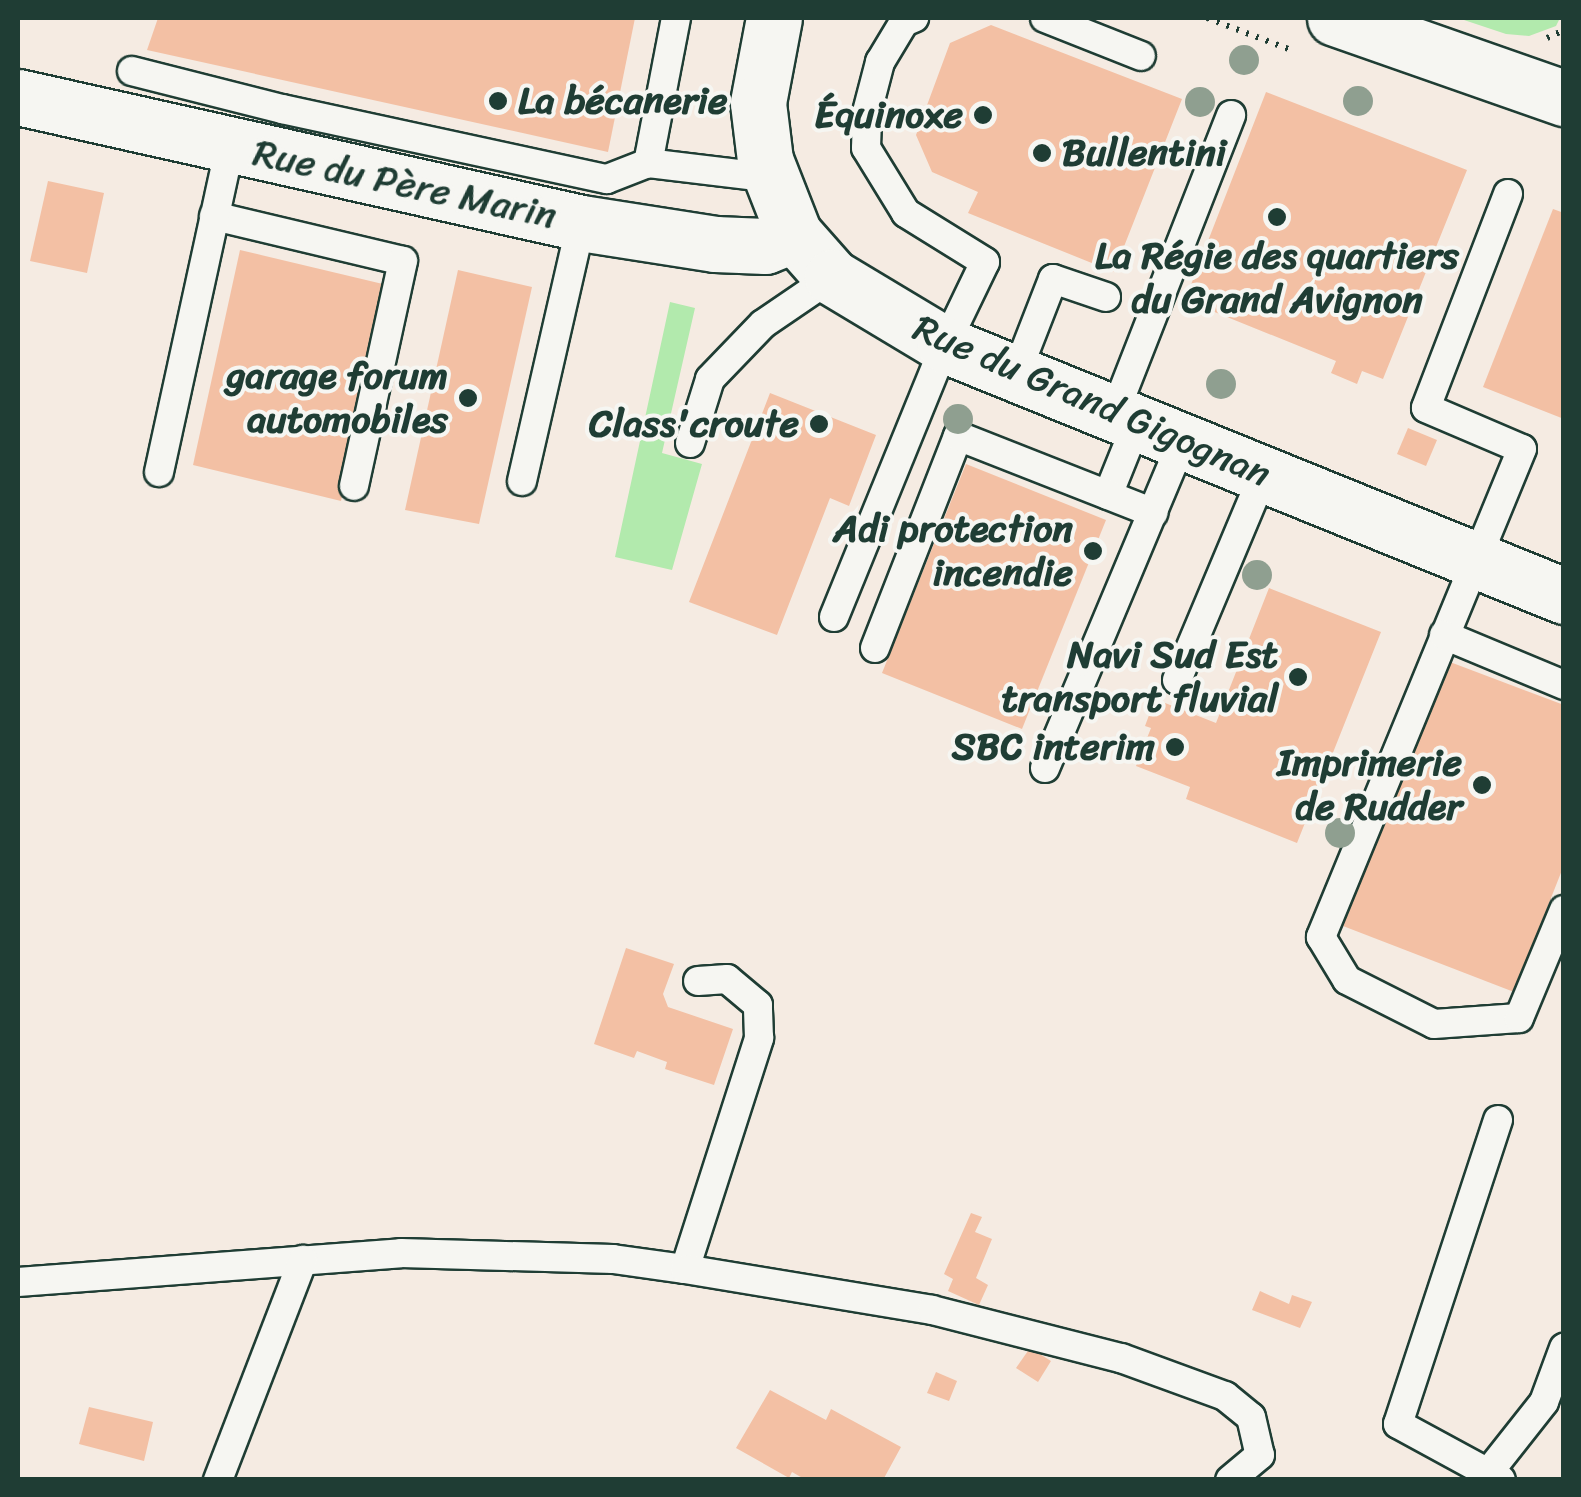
<!DOCTYPE html>
<meta charset="utf-8">
<style>
body{margin:0}
#map{position:relative;width:1581px;height:1497px;overflow:hidden;background:#f5ebe2;font-family:Sriracha,sans-serif}
div>[style]{position:absolute}
.green>*{inset:0;background:#b2eaad}
.building>*{inset:0;background:#f3c0a4}
.path>*{height:6px;margin-top:-3px;transform-origin:0;background:repeating-linear-gradient(90deg,#1f3d34 0 2.5px,transparent 0 10.5px)}
.roads{filter:drop-shadow(2px 0 #1f3d34) drop-shadow(-2px 0 #1f3d34) drop-shadow(0 2px #1f3d34) drop-shadow(0 -2px #1f3d34)}
.service>*{height:28px;margin:-14px;padding:0 14px;transform-origin:14px;border-radius:14px;background:#f6f6f2}
.minor>*{height:55px;margin:-27.5px;padding:0 27.5px;transform-origin:27.5px;border-radius:27.5px;background:#f6f6f2}
.trees>*{width:30px;height:30px;margin:-15px;border-radius:50%;background:#8f9f90}
.dots>*{width:28px;height:28px;translate:-50% -50%;box-sizing:border-box;border:5px solid #f6f6f2;border-radius:50%}
span{translate:-50% -50%;white-space:nowrap;text-align:center;line-height:1.15;-webkit-text-stroke:8px #f6f6f2;paint-order:stroke}
.poi-label{font-size:38px;color:#1f3d34;font-weight:700}
.left{translate:0 -50%;text-align:left}
.right{translate:-100% -50%;text-align:right}
.street-label{font-size:38px;color:#1f3d34}
.frame{position:absolute;inset:0;border:20px solid #1f3d34;pointer-events:none}
</style>
<div id="map">
<div class="green">
<div style="clip-path:polygon(1458px 18px,1560px 18px,1556px 26px,1529px 36px,1506px 34px)"></div>
<div style="clip-path:polygon(670px 302px,695px 308px,662px 453px,702px 464px,672px 570px,615px 557px)"></div>
</div>
<div class="building">
<div style="clip-path:polygon(158px 18px,635px 18px,608px 152px,147px 50px)"></div>
<div style="clip-path:polygon(991px 25px,1182px 99px,1114px 272px,968px 213px,978px 192px,932px 172px,916px 135px,950px 43px)"></div>
<div style="clip-path:polygon(1266px 92px,1467px 170px,1383px 379px,1362px 371px,1357px 384px,1331px 373px,1336px 361px,1185px 300px)"></div>
<div style="clip-path:polygon(48px 181px,104px 193px,87px 273px,30px 261px)"></div>
<div style="clip-path:polygon(1553px 209px,1564px 213px,1564px 419px,1483px 387px)"></div>
<div style="clip-path:polygon(240px 250px,387px 285px,341px 501px,193px 465px)"></div>
<div style="clip-path:polygon(458px 270px,532px 287px,479px 524px,405px 510px)"></div>
<div style="clip-path:polygon(770px 393px,876px 435px,849px 506px,830px 498px,777px 635px,689px 602px)"></div>
<div style="clip-path:polygon(1408px 428px,1437px 440px,1426px 466px,1397px 454px)"></div>
<div style="clip-path:polygon(966px 464px,1106px 520px,1022px 729px,882px 673px)"></div>
<div style="clip-path:polygon(1269px 588px,1381px 632px,1297px 843px,1186px 799px,1190px 787px,1136px 766px,1151px 728px,1145px 726px,1155px 699px,1216px 723px)"></div>
<div style="clip-path:polygon(1450px 662px,1564px 705px,1564px 865px,1514px 992px,1343px 926px)"></div>
<div style="clip-path:polygon(626px 948px,674px 964px,663px 994px,668px 1007px,733px 1029px,714px 1085px,665px 1069px,667px 1062px,637px 1051px,634px 1058px,594px 1044px)"></div>
<div style="clip-path:polygon(971px 1213px,982px 1217px,975px 1232px,992px 1239px,976px 1278px,988px 1285px,979px 1305px,948px 1291px,953px 1279px,944px 1274px)"></div>
<div style="clip-path:polygon(1260px 1291px,1289px 1304px,1292px 1295px,1312px 1302px,1300px 1328px,1252px 1310px)"></div>
<div style="clip-path:polygon(1030px 1348px,1051px 1361px,1038px 1382px,1016px 1368px)"></div>
<div style="clip-path:polygon(936px 1372px,957px 1381px,949px 1401px,927px 1393px)"></div>
<div style="clip-path:polygon(770px 1390px,826px 1420px,831px 1409px,901px 1447px,883px 1480px,806px 1480px,792px 1472px,789px 1478px,736px 1448px)"></div>
<div style="clip-path:polygon(89px 1407px,153px 1422px,144px 1461px,79px 1444px)"></div>
</div>
<div class="path">
<div style="left:1207px;top:18px;width:93px;rotate:20.8deg"></div>
<div style="left:1547px;top:38px;width:19px;rotate:-25deg"></div>
</div>
<div class="roads">
<div class="service">
<div style="left:676px;top:18px;width:148px;rotate:100.9deg"></div>
<div style="left:648px;top:163px;width:125px;rotate:6.9deg"></div>
<div style="left:1045px;top:18px;width:103px;rotate:21.6deg"></div>
<div style="left:132px;top:71px;width:155px;rotate:14.2deg"></div>
<div style="left:282px;top:109px;width:332px;rotate:12.2deg"></div>
<div style="left:607px;top:179px;width:44px;rotate:-21.3deg"></div>
<div style="left:1508px;top:194px;width:229px;rotate:111deg"></div>
<div style="left:1426px;top:408px;width:104px;rotate:23.1deg"></div>
<div style="left:1522px;top:449px;width:528px;rotate:112.39deg"></div>
<div style="left:1321px;top:937px;width:50px;rotate:58.8deg"></div>
<div style="left:1347px;top:980px;width:97px;rotate:26.8deg"></div>
<div style="left:1434px;top:1024px;width:85px;rotate:-4deg"></div>
<div style="left:1519px;top:1018px;width:117px;rotate:-67.4deg"></div>
<div style="left:214px;top:216px;width:194px;rotate:13.4deg"></div>
<div style="left:403px;top:261px;width:230px;rotate:102.3deg"></div>
<div style="left:1016px;top:374px;width:102px;rotate:-68.7deg"></div>
<div style="left:1053px;top:279px;width:56px;rotate:18.8deg"></div>
<div style="left:1114px;top:414px;width:321px;rotate:-68.6deg"></div>
<div style="left:690px;top:443px;width:67px;rotate:-72.6deg"></div>
<div style="left:710px;top:379px;width:76px;rotate:-46.1deg"></div>
<div style="left:763px;top:324px;width:83px;rotate:-34.3deg"></div>
<div style="left:159px;top:472px;width:334px;rotate:-77.7deg"></div>
<div style="left:522px;top:481px;width:265px;rotate:-77.1deg"></div>
<div style="left:1108px;top:495px;width:78px;rotate:-68.1deg"></div>
<div style="left:834px;top:617px;width:294px;rotate:-67.8deg"></div>
<div style="left:945px;top:345px;width:92px;rotate:-64.3deg"></div>
<div style="left:985px;top:262px;width:93px;rotate:-148.2deg"></div>
<div style="left:906px;top:213px;width:76px;rotate:-121.6deg"></div>
<div style="left:866px;top:148px;width:36px;rotate:-88deg"></div>
<div style="left:867px;top:112px;width:52px;rotate:-75.4deg"></div>
<div style="left:880px;top:62px;width:47px;rotate:-59deg"></div>
<div style="left:904px;top:22px;width:11px;rotate:-22deg"></div>
<div style="left:1444px;top:635px;width:130px;rotate:22.6deg"></div>
<div style="left:875px;top:648px;width:228px;rotate:-68.6deg"></div>
<div style="left:958px;top:436px;width:210px;rotate:21.5deg"></div>
<div style="left:1177px;top:680px;width:222px;rotate:-67.2deg"></div>
<div style="left:1045px;top:768px;width:354px;rotate:-67.2deg"></div>
<div style="left:1498px;top:1120px;width:320px;rotate:108.2deg"></div>
<div style="left:1398px;top:1424px;width:117px;rotate:28.5deg"></div>
<div style="left:685px;top:1269px;width:243px;rotate:-72.2deg"></div>
<div style="left:759px;top:1038px;width:33px;rotate:-92deg"></div>
<div style="left:758px;top:1005px;width:40px;rotate:-140deg"></div>
<div style="left:727px;top:979px;width:29px;rotate:176deg"></div>
<div style="left:18px;top:1282px;width:384px;rotate:-4.3deg"></div>
<div style="left:401px;top:1253px;width:212px;rotate:1.6deg"></div>
<div style="left:613px;top:1259px;width:73px;rotate:7.9deg"></div>
<div style="left:685px;top:1269px;width:250px;rotate:9.4deg"></div>
<div style="left:932px;top:1310px;width:195px;rotate:14.3deg"></div>
<div style="left:1121px;top:1358px;width:111px;rotate:20.1deg"></div>
<div style="left:1225px;top:1396px;width:33px;rotate:39deg"></div>
<div style="left:1251px;top:1417px;width:39px;rotate:77deg"></div>
<div style="left:1260px;top:1455px;width:39px;rotate:140deg"></div>
<div style="left:1488px;top:1473px;width:90px;rotate:-51.7deg"></div>
<div style="left:1544px;top:1402px;width:58px;rotate:-69.7deg"></div>
<div style="left:218px;top:1480px;width:236px;rotate:-68.9deg"></div>
</div>
<div class="minor">
<div style="left:774px;top:18px;width:86px;rotate:100.7deg"></div>
<div style="left:758px;top:103px;width:57px;rotate:83deg"></div>
<div style="left:765px;top:160px;width:79px;rotate:68.6deg"></div>
<div style="left:794px;top:234px;width:57px;rotate:48.5deg"></div>
<div style="left:832px;top:277px;width:132px;rotate:31deg"></div>
<div style="left:945px;top:345px;width:668px;rotate:22.07deg"></div>
<div style="left:1335px;top:18px;width:243px;rotate:19.3deg"></div>
<div style="left:18px;top:97px;width:577px;rotate:12.61deg"></div>
<div style="left:581px;top:223px;width:136px;rotate:8.9deg"></div>
<div style="left:715px;top:244px;width:50px;rotate:2.3deg"></div>
<div style="left:765px;top:246px;width:31px;rotate:-22deg"></div>
</div>
</div>
<div class="trees">
<div style="left:1244px;top:60px"></div>
<div style="left:1358px;top:101px"></div>
<div style="left:1200px;top:102px"></div>
<div style="left:1221px;top:384px"></div>
<div style="left:958px;top:419px"></div>
<div style="left:1257px;top:575px"></div>
<div style="left:1340px;top:833px"></div>
</div>
<div class="dots">
<div style="left:498px;top:101px;background:#1f3d34"></div>
<div style="left:983px;top:115px;background:#1f3d34"></div>
<div style="left:1042px;top:153px;background:#1f3d34"></div>
<div style="left:1277px;top:217px;background:#1f3d34"></div>
<div style="left:468px;top:398px;background:#1f3d34"></div>
<div style="left:819px;top:424px;background:#1f3d34"></div>
<div style="left:1093px;top:551px;background:#1f3d34"></div>
<div style="left:1298px;top:677px;background:#1f3d34"></div>
<div style="left:1175px;top:747px;background:#1f3d34"></div>
<div style="left:1482px;top:785px;background:#1f3d34"></div>
</div>
<div class="poi-label">
<span class="left" style="left:518px;top:101px">La bécanerie</span>
<span class="right" style="left:963px;top:115px">Équinoxe</span>
<span class="left" style="left:1062px;top:153px">Bullentini</span>
<span style="left:1277px;top:278px">La Régie des quartiers<br>du Grand Avignon</span>
<span class="right" style="left:448px;top:398px">garage forum<br>automobiles</span>
<span class="right" style="left:799px;top:424px">Class'croute</span>
<span class="right" style="left:1073px;top:551px">Adi protection<br>incendie</span>
<span class="right" style="left:1278px;top:677px">Navi Sud Est<br>transport fluvial</span>
<span class="right" style="left:1155px;top:747px">SBC interim</span>
<span class="right" style="left:1462px;top:785px">Imprimerie<br>de Rudder</span>
</div>
<div class="street-label">
<span style="left:405px;top:184px;rotate:12deg">Rue du Père Marin</span>
<span style="left:1092px;top:401px;rotate:23deg">Rue du Grand Gigognan</span>
</div>
<div class="frame"></div>
</div>
